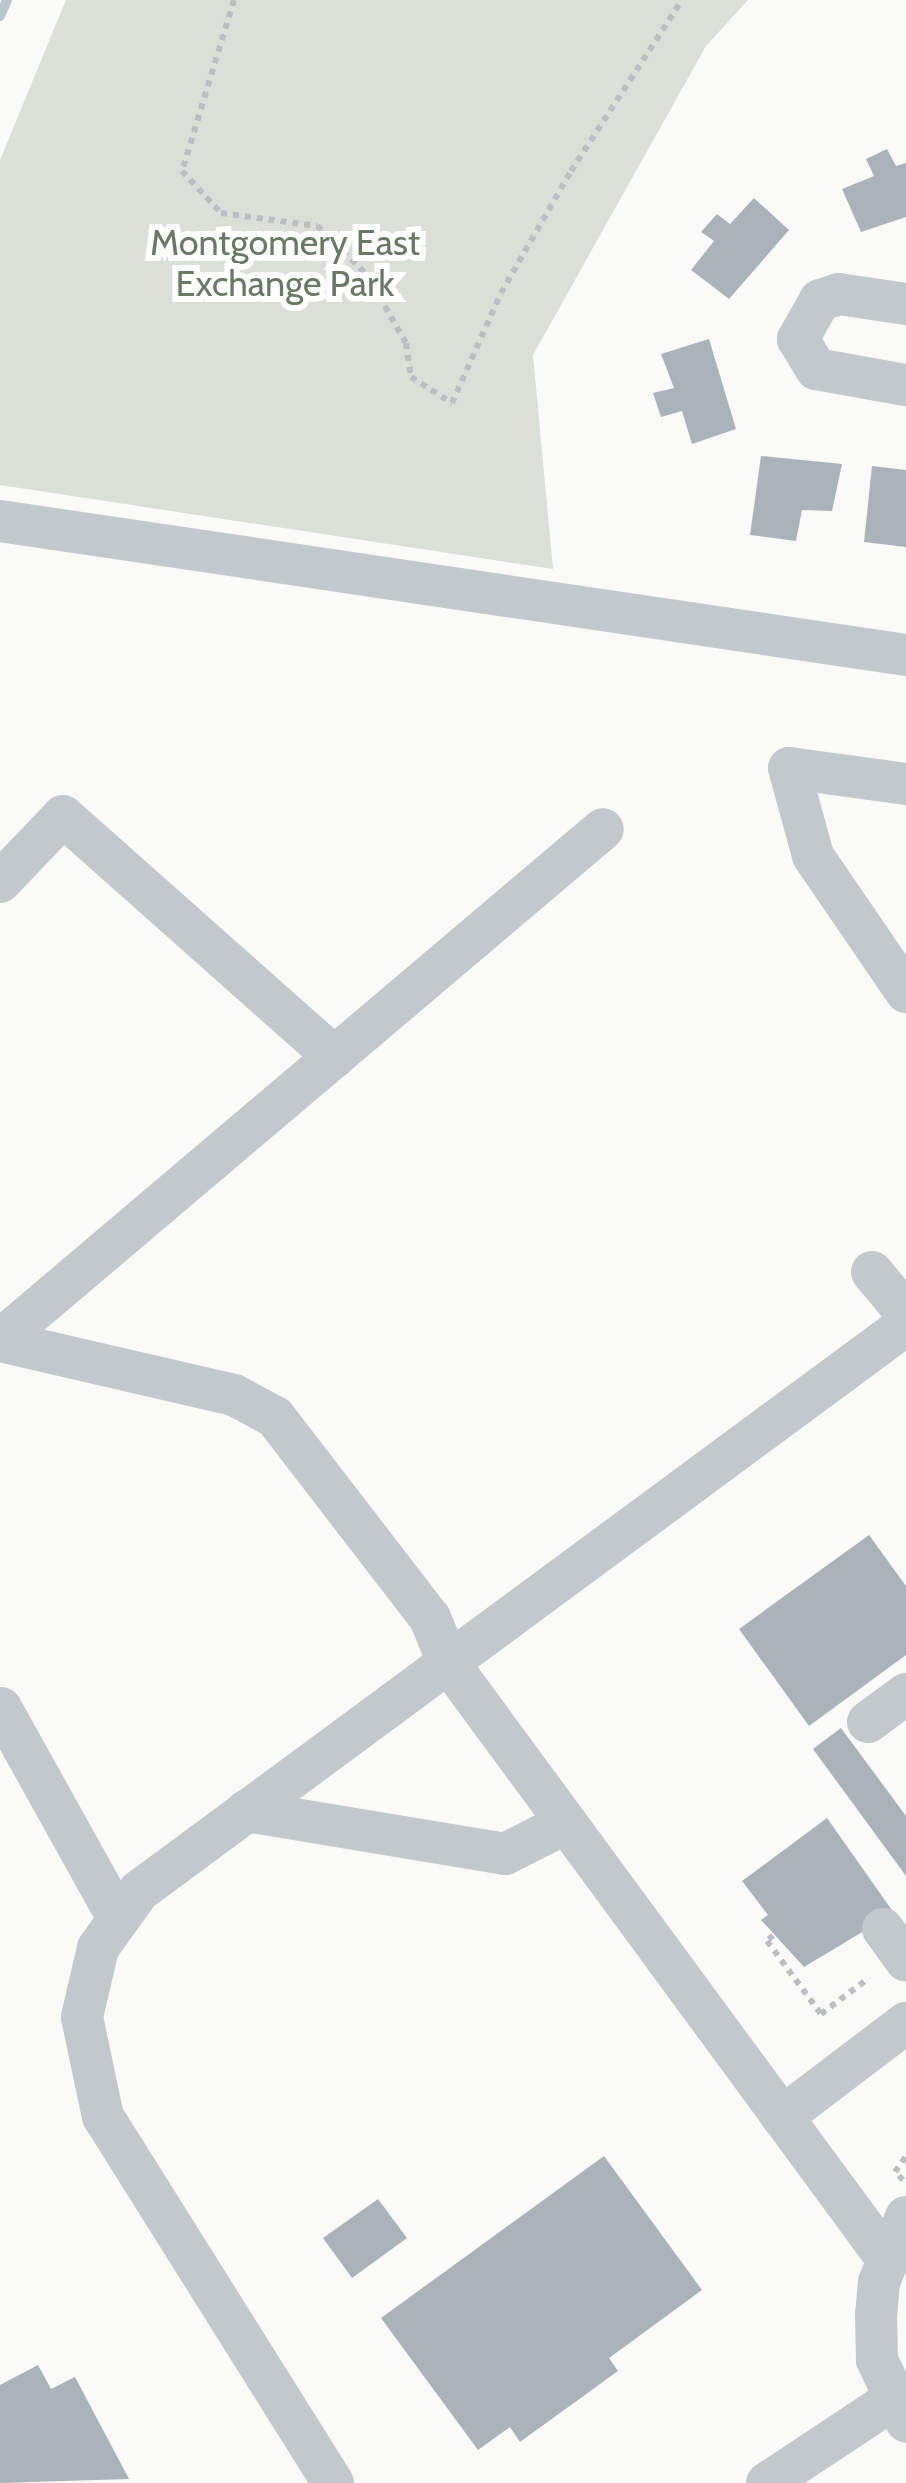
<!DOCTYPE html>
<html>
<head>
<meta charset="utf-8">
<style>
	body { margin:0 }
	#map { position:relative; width:906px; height:2483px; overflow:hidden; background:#fafaf8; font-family:Cabin,sans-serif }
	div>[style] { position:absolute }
	.green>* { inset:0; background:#dadfd7 }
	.stream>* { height:10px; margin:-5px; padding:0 5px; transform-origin:5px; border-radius:5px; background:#bbc7cb }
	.building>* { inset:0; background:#aab3b9 }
	.path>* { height:6px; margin-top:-3px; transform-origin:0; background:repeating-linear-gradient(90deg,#bbbfc2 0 6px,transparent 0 12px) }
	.minor>* { height:42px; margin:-21px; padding:0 21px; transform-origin:21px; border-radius:21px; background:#c3c8cc }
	span { translate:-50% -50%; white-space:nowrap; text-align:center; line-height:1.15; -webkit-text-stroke:12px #fff; paint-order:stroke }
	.park-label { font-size:36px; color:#687a64 }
</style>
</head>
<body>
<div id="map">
	<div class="green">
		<div style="clip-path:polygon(66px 0,748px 0,706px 46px,533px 355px,553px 569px,0 485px,0 160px)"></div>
	</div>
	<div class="stream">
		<div style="left:0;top:16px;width:17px;rotate:-66deg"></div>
	</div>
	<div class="building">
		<div style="clip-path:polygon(887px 149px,896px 166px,906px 163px,906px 217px,861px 232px,842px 189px,874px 176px,866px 159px)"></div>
		<div style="clip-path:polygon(754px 198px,789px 230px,729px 299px,691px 270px,714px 241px,701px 232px,717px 214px,730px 224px)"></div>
		<div style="clip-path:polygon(709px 339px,736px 429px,692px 444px,682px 411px,661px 417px,653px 393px,674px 388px,661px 354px)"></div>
		<div style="clip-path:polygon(761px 456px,842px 464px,832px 511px,802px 510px,796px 541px,750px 535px)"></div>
		<div style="clip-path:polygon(872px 466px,906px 470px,906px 547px,864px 542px)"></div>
		<div style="clip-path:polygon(869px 1535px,906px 1586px,906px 1655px,809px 1726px,739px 1629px)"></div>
		<div style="clip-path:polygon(841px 1728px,906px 1816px,906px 1876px,813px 1749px)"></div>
		<div style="clip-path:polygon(827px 1818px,894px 1913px,804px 1967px,761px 1920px,768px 1915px,742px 1881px)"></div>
		<div style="clip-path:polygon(604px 2156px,702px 2290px,609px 2358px,618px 2371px,520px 2442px,510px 2427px,478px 2450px,381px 2318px)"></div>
		<div style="clip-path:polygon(378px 2199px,407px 2238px,352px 2278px,323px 2238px)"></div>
		<div style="clip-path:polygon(38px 2365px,51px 2389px,75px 2377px,129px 2479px,0 2483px,0 2385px)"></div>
	</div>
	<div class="path">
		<div style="left:234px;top:0;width:179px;rotate:106.9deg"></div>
		<div style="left:182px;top:171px;width:57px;rotate:47.1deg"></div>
		<div style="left:221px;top:213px;width:97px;rotate:7.7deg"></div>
		<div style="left:317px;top:226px;width:70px;rotate:44.4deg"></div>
		<div style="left:367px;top:275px;width:78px;rotate:60.2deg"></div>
		<div style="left:406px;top:343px;width:34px;rotate:82deg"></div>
		<div style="left:411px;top:377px;width:49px;rotate:32.4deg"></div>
		<div style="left:452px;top:403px;width:120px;rotate:-66deg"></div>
		<div style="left:501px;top:293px;width:141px;rotate:-60.2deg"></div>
		<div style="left:571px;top:171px;width:204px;rotate:-57deg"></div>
		<div style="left:773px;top:1935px;width:8px;rotate:135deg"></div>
		<div style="left:767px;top:1941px;width:91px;rotate:53.5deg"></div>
		<div style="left:821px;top:2014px;width:60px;rotate:-36.9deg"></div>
		<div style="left:903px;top:2180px;width:11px;rotate:-135deg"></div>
		<div style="left:895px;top:2172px;width:19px;rotate:-55deg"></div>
	</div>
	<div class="minor">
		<div style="left:906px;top:304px;width:68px;rotate:-171.5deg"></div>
		<div style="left:839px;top:294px;width:20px;rotate:162deg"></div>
		<div style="left:820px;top:300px;width:45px;rotate:119.4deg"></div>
		<div style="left:798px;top:339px;width:35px;rotate:59deg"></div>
		<div style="left:816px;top:369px;width:91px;rotate:10.1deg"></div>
		<div style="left:0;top:521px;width:916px;rotate:8.41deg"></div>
		<div style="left:906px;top:784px;width:118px;rotate:-172.2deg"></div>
		<div style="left:789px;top:768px;width:91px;rotate:74.7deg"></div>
		<div style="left:813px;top:856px;width:165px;rotate:55.6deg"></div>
		<div style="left:0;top:882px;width:91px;rotate:-46.3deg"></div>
		<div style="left:63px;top:816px;width:363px;rotate:41.6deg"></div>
		<div style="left:872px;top:1272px;width:53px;rotate:50.3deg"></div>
		<div style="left:0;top:1340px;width:790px;rotate:-40.28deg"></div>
		<div style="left:0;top:1341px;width:240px;rotate:13deg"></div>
		<div style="left:234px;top:1395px;width:47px;rotate:28.2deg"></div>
		<div style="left:275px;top:1417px;width:254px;rotate:52.4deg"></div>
		<div style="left:430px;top:1618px;width:48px;rotate:67.8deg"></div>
		<div style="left:448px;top:1662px;width:741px;rotate:53.67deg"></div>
		<div style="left:1px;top:1708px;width:240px;rotate:60.9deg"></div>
		<div style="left:868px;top:1722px;width:47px;rotate:-36.4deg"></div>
		<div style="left:246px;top:1811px;width:263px;rotate:9.4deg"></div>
		<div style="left:505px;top:1854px;width:68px;rotate:-26.9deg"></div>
		<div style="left:883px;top:1929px;width:39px;rotate:54deg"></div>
		<div style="left:782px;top:2117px;width:156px;rotate:-37.2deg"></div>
		<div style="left:906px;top:2217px;width:70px;rotate:112.6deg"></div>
		<div style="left:879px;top:2282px;width:32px;rotate:95deg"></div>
		<div style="left:876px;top:2314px;width:46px;rotate:88.8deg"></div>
		<div style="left:877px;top:2360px;width:68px;rotate:64.6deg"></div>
		<div style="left:333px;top:2483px;width:432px;rotate:-122.1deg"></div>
		<div style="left:103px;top:2117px;width:102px;rotate:-101.9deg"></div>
		<div style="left:82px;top:2017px;width:71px;rotate:-76.9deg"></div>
		<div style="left:98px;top:1948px;width:70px;rotate:-54.3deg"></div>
		<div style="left:139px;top:1891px;width:953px;rotate:-36.43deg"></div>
		<div style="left:767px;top:2483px;width:149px;rotate:-33.5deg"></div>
	</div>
	<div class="park-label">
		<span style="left:285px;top:263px">Montgomery East<br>Exchange Park</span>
	</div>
</div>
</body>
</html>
